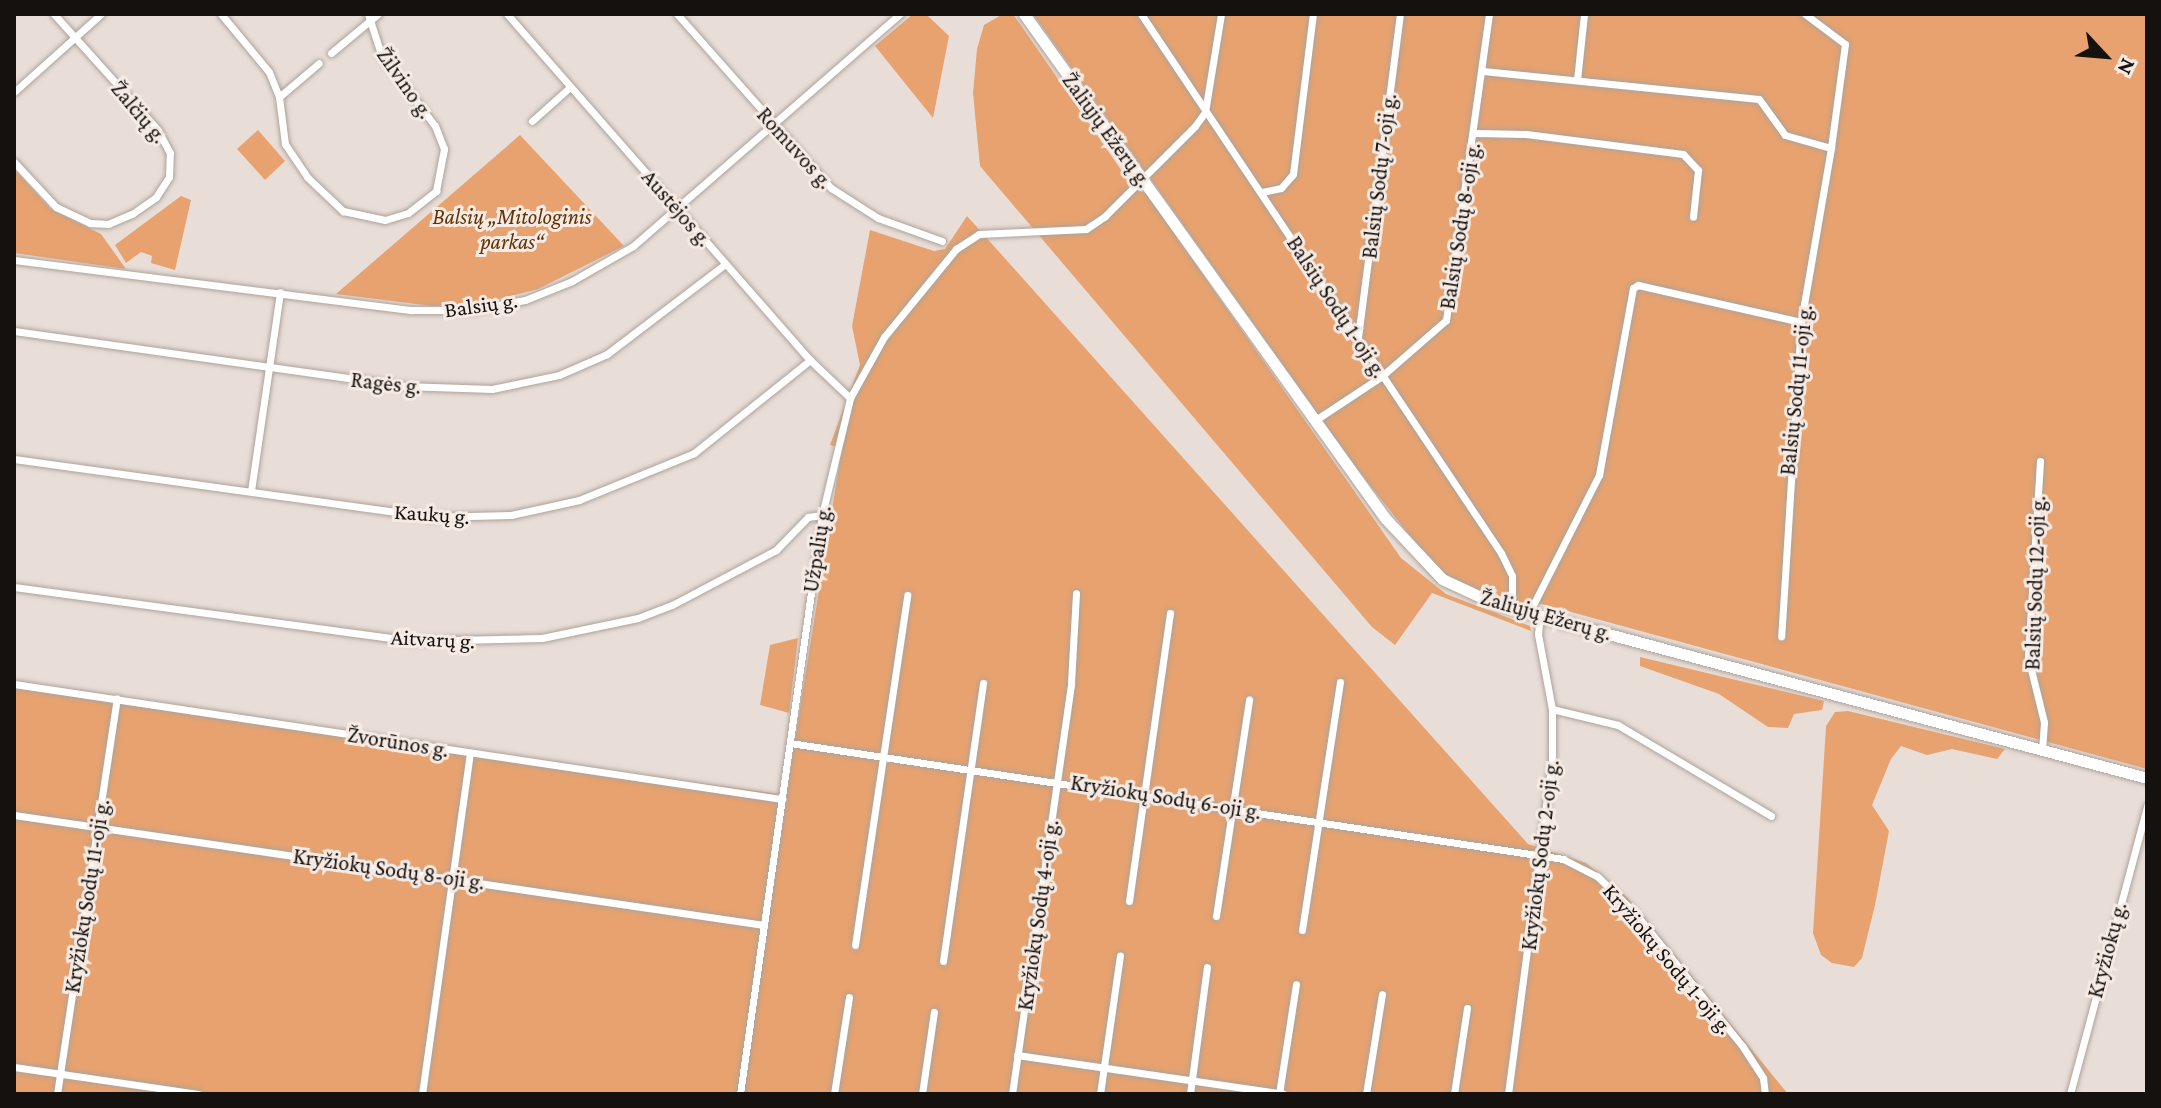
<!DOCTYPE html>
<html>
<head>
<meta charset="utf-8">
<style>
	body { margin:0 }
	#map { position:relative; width:2161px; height:1108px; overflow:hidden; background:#e9ded7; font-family:"Crimson Pro",serif }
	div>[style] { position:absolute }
	.green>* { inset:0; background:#e7a26f }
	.roads { filter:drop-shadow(0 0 2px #aca39c) drop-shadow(0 0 2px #aca39c) }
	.street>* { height:7px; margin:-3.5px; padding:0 3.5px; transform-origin:3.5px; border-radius:3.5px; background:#fff }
	.secondary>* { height:11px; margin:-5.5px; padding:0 5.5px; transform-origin:5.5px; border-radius:5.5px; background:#fff }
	span { translate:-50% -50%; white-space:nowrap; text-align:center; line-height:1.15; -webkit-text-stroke:6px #f6ebe4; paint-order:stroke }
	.street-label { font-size:22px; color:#15110f }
	.park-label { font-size:22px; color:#603103; font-style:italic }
	.frame { position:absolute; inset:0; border:16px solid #15110f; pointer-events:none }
	.north { position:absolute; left:2065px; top:16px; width:80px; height:80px; -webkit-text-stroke:6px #f6ebe4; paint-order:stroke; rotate:116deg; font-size:22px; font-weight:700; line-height:32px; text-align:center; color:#15110f }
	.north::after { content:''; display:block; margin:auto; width:28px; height:36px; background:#15110f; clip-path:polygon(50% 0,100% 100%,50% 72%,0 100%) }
</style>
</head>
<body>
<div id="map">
	<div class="green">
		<div style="clip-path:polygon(913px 14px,926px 14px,949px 36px,933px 118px,875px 46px)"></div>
		<div style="clip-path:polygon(1003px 14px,1013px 14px,1135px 190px,1146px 193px,1401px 558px,1446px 594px,1530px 626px,1531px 631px,1432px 593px,1395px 645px,1372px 627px,980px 166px,973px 93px,977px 49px,984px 25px)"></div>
		<div style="clip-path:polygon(1033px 14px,2147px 14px,2147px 769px,1538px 603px,1516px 605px,1483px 595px,1437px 570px,1354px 465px)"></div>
		<div style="clip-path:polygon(258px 130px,285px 161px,265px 180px,237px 149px)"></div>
		<div style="clip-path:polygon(520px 135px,624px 246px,538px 289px,479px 304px,432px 306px,336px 294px)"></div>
		<div style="clip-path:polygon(14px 169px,51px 209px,101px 234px,126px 269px,14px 253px)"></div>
		<div style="clip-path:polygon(181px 196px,191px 200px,175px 270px,151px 263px,152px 256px,141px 252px,126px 263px,115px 245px)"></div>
		<div style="clip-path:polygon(967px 216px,1528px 844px,1586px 863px,1626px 896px,1788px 1094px,14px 1094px,14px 688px,786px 795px,842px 448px,830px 445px,860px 365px,852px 326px,870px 230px,934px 251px,945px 249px)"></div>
		<div style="clip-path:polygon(798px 638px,789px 713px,760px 705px,770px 645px)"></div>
		<div style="clip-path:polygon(1640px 657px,1824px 701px,1822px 710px,1794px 714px,1788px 728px,1768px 727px,1719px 694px,1640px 666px)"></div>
		<div style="clip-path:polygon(1848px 711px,2005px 749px,1997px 759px,1952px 749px,1927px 755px,1901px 746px,1891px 759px,1872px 805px,1889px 831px,1875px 905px,1862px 958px,1854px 967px,1832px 963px,1821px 955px,1813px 933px,1826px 726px,1835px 712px)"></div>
	</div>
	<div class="roads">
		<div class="street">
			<div style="left:221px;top:14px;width:75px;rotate:50.4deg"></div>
			<div style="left:269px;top:72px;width:27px;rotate:68deg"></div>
			<div style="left:279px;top:97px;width:47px;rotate:82.7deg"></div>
			<div style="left:285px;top:144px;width:40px;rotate:56deg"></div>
			<div style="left:307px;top:177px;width:50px;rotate:43.4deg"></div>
			<div style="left:343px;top:211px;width:43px;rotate:12.1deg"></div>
			<div style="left:385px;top:220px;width:24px;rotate:-17deg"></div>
			<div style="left:408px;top:213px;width:36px;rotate:-38deg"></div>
			<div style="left:436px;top:191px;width:43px;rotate:-79.2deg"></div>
			<div style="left:444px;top:149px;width:25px;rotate:-111deg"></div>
			<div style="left:435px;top:126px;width:90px;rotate:-126.9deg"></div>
			<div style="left:381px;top:54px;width:42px;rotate:-108deg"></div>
			<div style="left:507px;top:14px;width:460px;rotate:48.8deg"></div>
			<div style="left:810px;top:360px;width:55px;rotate:43.5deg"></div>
			<div style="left:677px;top:14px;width:232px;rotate:48.5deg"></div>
			<div style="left:831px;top:188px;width:56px;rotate:32.6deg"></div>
			<div style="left:878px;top:218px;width:68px;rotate:19.8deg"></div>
			<div style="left:1141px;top:14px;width:648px;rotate:56.26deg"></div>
			<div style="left:1501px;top:553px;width:25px;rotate:64deg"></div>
			<div style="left:1512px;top:576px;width:32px;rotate:90deg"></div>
			<div style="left:1805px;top:14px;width:50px;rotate:36.9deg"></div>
			<div style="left:1845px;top:44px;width:105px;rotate:97.7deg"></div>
			<div style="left:331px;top:53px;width:61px;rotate:-39.7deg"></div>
			<div style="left:1483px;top:71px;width:277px;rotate:5.8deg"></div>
			<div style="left:1759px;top:99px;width:44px;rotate:54.2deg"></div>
			<div style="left:1785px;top:135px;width:48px;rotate:15.8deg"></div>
			<div style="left:1831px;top:148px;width:177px;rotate:99.8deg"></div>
			<div style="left:1801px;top:322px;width:315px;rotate:93.6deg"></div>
			<div style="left:1577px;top:80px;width:66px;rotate:-83.9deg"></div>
			<div style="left:14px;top:92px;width:117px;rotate:-41.9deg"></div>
			<div style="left:279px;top:97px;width:52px;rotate:-40.4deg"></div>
			<div style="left:532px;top:121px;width:51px;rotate:-41.8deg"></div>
			<div style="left:1475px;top:133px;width:51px;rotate:1.1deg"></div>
			<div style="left:1526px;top:134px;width:158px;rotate:7.3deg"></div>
			<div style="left:1683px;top:154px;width:22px;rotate:47deg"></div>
			<div style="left:1698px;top:170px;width:47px;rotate:96.1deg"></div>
			<div style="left:14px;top:162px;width:62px;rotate:47deg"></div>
			<div style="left:56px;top:207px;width:38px;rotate:25deg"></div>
			<div style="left:90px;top:223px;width:18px;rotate:3deg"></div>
			<div style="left:108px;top:224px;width:26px;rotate:-23deg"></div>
			<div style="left:132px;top:214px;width:29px;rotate:-35deg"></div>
			<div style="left:156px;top:197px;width:24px;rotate:-57deg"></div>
			<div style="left:169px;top:177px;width:24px;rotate:-88deg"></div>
			<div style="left:170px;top:153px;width:26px;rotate:-118deg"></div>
			<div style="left:158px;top:130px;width:156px;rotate:-131.9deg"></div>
			<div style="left:1262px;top:192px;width:19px;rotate:-12deg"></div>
			<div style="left:1281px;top:188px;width:18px;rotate:-49deg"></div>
			<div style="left:1293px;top:174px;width:161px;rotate:-82.9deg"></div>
			<div style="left:14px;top:260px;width:401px;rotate:7.2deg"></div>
			<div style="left:412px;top:310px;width:60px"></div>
			<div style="left:472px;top:310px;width:54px;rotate:-10.7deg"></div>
			<div style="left:525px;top:300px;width:51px;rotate:-22deg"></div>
			<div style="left:572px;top:281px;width:70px;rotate:-29.8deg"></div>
			<div style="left:633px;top:246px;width:354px;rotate:-41deg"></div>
			<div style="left:14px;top:331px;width:393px;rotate:8deg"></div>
			<div style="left:403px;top:386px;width:89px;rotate:1.9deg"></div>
			<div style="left:492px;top:389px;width:68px;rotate:-11.8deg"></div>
			<div style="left:559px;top:375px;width:52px;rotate:-23.6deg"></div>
			<div style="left:607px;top:354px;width:148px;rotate:-37.3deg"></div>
			<div style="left:1358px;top:337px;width:326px;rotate:-82.6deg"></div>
			<div style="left:1314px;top:421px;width:82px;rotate:-33.5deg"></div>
			<div style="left:1382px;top:376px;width:85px;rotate:-41.2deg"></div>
			<div style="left:1446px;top:320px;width:309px;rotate:-82deg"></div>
			<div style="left:14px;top:459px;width:420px;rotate:7.9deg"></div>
			<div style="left:430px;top:517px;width:81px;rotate:-1.4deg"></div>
			<div style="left:511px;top:515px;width:70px;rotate:-12.4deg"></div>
			<div style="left:579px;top:500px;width:124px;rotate:-22.2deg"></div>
			<div style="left:694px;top:453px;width:149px;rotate:-38.7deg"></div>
			<div style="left:2040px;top:461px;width:196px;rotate:93.5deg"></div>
			<div style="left:2028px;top:657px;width:67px;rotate:76.2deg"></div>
			<div style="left:2044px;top:722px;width:27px;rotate:94deg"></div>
			<div style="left:251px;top:491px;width:201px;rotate:-81.7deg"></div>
			<div style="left:14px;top:587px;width:401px;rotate:7.7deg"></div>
			<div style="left:411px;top:641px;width:131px;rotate:-1.3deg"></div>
			<div style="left:542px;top:638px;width:98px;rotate:-11.8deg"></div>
			<div style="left:638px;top:618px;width:36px;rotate:-21deg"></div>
			<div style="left:672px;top:605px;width:118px;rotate:-27.9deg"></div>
			<div style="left:776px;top:550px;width:46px;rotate:-45.9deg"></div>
			<div style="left:808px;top:517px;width:14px;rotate:-8deg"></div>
			<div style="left:1529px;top:613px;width:155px;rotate:-63.1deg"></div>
			<div style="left:1599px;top:475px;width:190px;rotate:-79.7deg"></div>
			<div style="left:1633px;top:288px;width:6px;rotate:-31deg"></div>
			<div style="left:1638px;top:285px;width:167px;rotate:12.8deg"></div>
			<div style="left:14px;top:684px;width:777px;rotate:8.52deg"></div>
			<div style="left:1552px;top:709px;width:68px;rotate:13.6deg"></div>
			<div style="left:1618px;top:725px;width:178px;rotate:30.7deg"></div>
			<div style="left:790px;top:743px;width:782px;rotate:8.53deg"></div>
			<div style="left:1563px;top:859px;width:38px;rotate:27deg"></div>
			<div style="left:1597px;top:876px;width:53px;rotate:44.2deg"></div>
			<div style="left:1635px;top:913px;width:172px;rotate:51.1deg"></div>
			<div style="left:1743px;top:1047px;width:37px;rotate:57deg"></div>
			<div style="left:1763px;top:1078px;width:16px;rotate:83deg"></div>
			<div style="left:14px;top:815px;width:758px;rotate:8.34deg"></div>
			<div style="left:1129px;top:901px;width:291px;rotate:-81.9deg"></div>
			<div style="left:1216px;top:916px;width:219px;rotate:-81.3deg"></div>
			<div style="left:1302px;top:930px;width:251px;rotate:-81.3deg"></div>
			<div style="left:855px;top:945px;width:354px;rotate:-81.5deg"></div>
			<div style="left:943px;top:961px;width:281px;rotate:-81.8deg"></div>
			<div style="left:1017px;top:1055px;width:269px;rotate:8.3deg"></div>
			<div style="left:14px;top:1067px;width:186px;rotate:8.3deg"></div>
			<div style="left:57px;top:1094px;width:400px;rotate:-81.4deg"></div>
			<div style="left:422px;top:1094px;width:344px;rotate:-82deg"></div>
			<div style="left:740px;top:1094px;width:585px;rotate:-81.94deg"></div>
			<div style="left:822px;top:515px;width:120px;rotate:-76.5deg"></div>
			<div style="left:850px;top:398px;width:70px;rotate:-60.9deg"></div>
			<div style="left:884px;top:337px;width:114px;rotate:-50.7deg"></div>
			<div style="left:956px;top:249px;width:27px;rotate:-33deg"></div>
			<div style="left:979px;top:234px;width:107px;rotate:-2.7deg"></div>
			<div style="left:1086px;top:229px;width:23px;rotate:-34deg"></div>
			<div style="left:1105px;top:216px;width:127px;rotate:-45deg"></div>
			<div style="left:1195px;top:126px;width:17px;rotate:-54deg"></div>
			<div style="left:1205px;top:112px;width:99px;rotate:-80.7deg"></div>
			<div style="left:834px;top:1094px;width:98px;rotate:-81.2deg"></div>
			<div style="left:922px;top:1094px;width:83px;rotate:-81.7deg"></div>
			<div style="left:1012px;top:1094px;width:415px;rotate:-81.8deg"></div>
			<div style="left:1071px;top:683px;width:90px;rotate:-86.8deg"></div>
			<div style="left:1100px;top:1094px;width:140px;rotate:-81.8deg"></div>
			<div style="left:1190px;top:1094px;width:128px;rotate:-82.4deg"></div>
			<div style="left:1279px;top:1094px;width:111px;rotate:-81.2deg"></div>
			<div style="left:1366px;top:1094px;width:101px;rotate:-80.9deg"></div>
			<div style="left:1454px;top:1094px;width:87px;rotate:-81.4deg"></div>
			<div style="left:1508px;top:1094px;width:335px;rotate:-82.5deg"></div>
			<div style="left:1552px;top:762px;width:53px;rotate:-90deg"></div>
			<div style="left:1552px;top:709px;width:76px;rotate:-100.6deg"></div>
			<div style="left:1538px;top:634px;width:18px;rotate:-84deg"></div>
			<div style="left:2070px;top:1094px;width:298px;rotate:-75deg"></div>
		</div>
		<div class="secondary">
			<div style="left:1024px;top:14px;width:620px;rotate:54.39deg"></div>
			<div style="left:1385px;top:518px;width:83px;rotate:46.9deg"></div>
			<div style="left:1442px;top:579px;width:60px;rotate:24.8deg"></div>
			<div style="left:1496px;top:604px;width:674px;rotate:14.96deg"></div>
		</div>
	</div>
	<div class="street-label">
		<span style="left:405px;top:83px;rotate:55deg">Žilvino g.</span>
		<span style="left:139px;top:112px;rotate:50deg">Žalčių g.</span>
		<span style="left:1107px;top:130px;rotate:54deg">Žaliųjų Ežerų g.</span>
		<span style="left:795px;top:148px;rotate:48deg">Romuvos g.</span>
		<span style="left:1379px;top:176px;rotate:-83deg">Balsių Sodų 7-oji g.</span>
		<span style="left:677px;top:208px;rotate:49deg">Austėjos g.</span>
		<span style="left:1460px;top:226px;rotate:-81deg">Balsių Sodų 8-oji g.</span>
		<span style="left:481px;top:305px;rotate:-8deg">Balsių g.</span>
		<span style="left:1337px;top:307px;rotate:57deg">Balsių Sodų 1-oji g.</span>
		<span style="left:386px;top:383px;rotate:6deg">Ragės g.</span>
		<span style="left:1796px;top:390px;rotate:-84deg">Balsių Sodų 11-oji g.</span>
		<span style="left:432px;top:514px;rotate:4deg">Kaukų g.</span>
		<span style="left:817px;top:549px;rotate:-81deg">Užpalių g.</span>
		<span style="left:2035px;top:583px;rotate:-88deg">Balsių Sodų 12-oji g.</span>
		<span style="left:1546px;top:615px;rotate:16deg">Žaliųjų Ežerų g.</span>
		<span style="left:433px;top:639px;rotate:3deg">Aitvarų g.</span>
		<span style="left:398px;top:742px;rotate:9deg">Žvorūnos g.</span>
		<span style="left:1166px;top:797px;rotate:9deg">Kryžiokų Sodų 6-oji g.</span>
		<span style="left:1540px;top:855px;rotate:-83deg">Kryžiokų Sodų 2-oji g.</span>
		<span style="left:389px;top:869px;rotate:8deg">Kryžiokų Sodų 8-oji g.</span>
		<span style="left:87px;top:896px;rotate:-81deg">Kryžiokų Sodų 11-oji g.</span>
		<span style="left:1038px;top:915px;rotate:-82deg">Kryžiokų Sodų 4-oji g.</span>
		<span style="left:2107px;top:950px;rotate:-75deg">Kryžiokų g.</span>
		<span style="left:1668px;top:959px;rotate:50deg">Kryžiokų Sodų 1-oji g.</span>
	</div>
	<div class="park-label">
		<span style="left:512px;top:229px">Balsių „Mitologinis<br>parkas“</span>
	</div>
	<div class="frame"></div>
	<div class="north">N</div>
</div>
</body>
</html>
